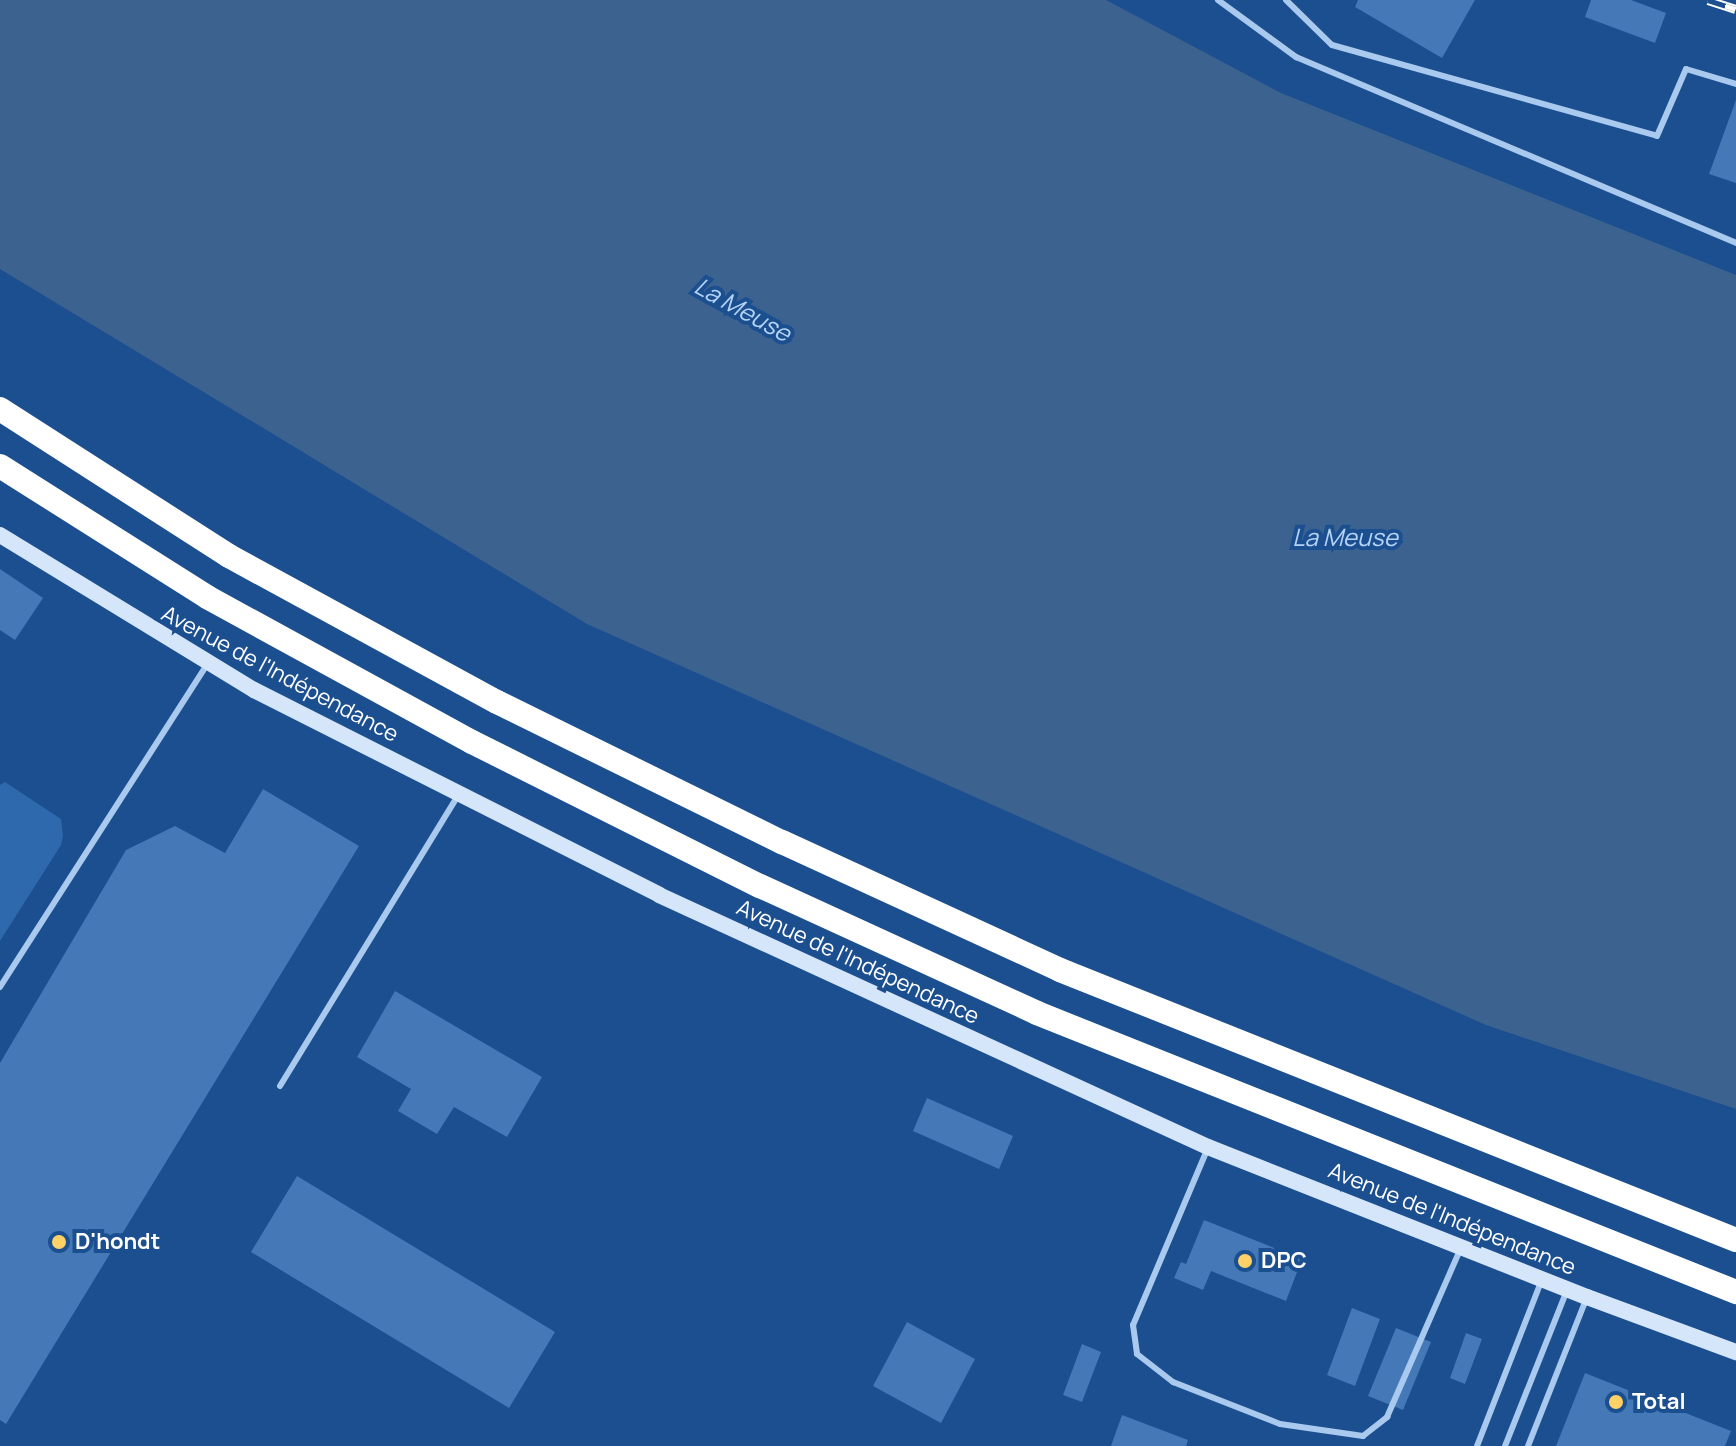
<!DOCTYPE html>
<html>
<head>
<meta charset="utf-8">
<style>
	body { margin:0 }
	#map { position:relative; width:1736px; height:1446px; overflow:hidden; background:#1b4f8f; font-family:Manrope,sans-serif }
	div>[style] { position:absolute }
	.green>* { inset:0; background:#2e69ad }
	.water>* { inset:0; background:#3c6290 }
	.building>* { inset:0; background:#4478b7 }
	.lane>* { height:6px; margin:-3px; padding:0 3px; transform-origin:3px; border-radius:3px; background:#a9c9ee }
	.secondary>* { height:16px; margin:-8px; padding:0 8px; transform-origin:8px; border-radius:8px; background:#d6e6fa }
	.highway>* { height:24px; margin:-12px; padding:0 12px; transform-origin:12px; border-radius:12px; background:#fff }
	.rail>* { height:9px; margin-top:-4.5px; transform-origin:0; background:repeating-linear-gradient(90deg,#1b4f8f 0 18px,#fff 0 36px); box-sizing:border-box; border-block:2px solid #fff }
	.dots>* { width:22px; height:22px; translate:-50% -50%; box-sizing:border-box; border:4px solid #1b4f8f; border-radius:50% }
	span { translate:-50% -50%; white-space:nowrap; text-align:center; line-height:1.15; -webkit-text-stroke:8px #1b4f8f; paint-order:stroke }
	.street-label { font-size:22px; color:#fff }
	.poi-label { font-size:22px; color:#fff; font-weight:700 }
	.left { translate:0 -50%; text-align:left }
	.water-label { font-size:24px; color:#b5d3f5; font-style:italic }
</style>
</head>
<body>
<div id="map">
	<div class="green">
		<div style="clip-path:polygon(5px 782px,61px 819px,63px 836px,61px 845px,0 941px,0 785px)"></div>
	</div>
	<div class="water">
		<div style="clip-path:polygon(0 0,1106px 0,1281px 93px,1736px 275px,1736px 1109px,1486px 1025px,587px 624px,0 269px)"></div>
	</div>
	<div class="building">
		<div style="clip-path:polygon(1358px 0,1475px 0,1442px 58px,1355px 7px)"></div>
		<div style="clip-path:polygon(1591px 0,1631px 0,1666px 13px,1655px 43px,1585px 17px)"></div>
		<div style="clip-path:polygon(1736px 100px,1736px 183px,1709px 174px)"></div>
		<div style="clip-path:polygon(0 569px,43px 598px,15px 640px,0 630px)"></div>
		<div style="clip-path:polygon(263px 789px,359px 846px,6px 1424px,0 1420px,0 1063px,126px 850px,175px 826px,225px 853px)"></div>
		<div style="clip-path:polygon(395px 991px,542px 1077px,507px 1137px,454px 1107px,437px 1134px,398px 1111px,411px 1089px,357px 1057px)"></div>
		<div style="clip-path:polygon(927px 1098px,1013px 1136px,999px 1169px,913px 1131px)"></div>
		<div style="clip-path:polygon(297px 1176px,555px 1332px,509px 1408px,251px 1252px)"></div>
		<div style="clip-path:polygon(1204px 1220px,1302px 1259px,1286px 1301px,1211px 1271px,1203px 1290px,1174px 1278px,1181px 1262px,1186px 1264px)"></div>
		<div style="clip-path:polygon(1352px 1308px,1380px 1319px,1355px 1386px,1327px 1375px)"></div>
		<div style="clip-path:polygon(907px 1322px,975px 1359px,941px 1423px,873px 1386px)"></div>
		<div style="clip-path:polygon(1396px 1328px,1431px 1342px,1403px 1410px,1368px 1396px)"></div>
		<div style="clip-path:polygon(1466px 1333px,1482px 1339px,1465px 1384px,1450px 1378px)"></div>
		<div style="clip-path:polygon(1082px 1344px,1101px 1352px,1082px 1402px,1063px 1395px)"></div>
		<div style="clip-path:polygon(1585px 1373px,1731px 1431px,1725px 1446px,1556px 1446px)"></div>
		<div style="clip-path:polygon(1122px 1415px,1188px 1440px,1186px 1446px,1111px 1446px)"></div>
	</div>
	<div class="lane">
		<div style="left:1218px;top:0;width:97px;rotate:36.2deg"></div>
		<div style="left:1296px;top:57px;width:478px;rotate:22.9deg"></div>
		<div style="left:1286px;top:0;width:64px;rotate:44.4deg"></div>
		<div style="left:1332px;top:45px;width:337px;rotate:15.6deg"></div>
		<div style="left:1657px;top:136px;width:73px;rotate:-66.6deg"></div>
		<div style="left:1686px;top:69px;width:52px;rotate:16.7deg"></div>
		<div style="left:0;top:987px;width:384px;rotate:-57.3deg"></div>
		<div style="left:280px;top:1086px;width:342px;rotate:-58.5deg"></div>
		<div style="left:1207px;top:1150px;width:190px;rotate:112.9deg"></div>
		<div style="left:1133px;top:1325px;width:29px;rotate:82deg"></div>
		<div style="left:1137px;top:1354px;width:46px;rotate:37.9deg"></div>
		<div style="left:1173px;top:1382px;width:115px;rotate:21.4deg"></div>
		<div style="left:1280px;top:1424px;width:84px;rotate:8.2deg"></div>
		<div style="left:1363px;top:1436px;width:31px;rotate:-38deg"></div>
		<div style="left:1387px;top:1417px;width:182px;rotate:-66.4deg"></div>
		<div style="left:1477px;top:1446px;width:176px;rotate:-68.7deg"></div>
		<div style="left:1505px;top:1446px;width:168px;rotate:-68.3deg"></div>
		<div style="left:1528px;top:1446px;width:160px;rotate:-68.4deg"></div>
	</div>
	<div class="secondary">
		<div style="left:0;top:535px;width:298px;rotate:31.4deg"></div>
		<div style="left:254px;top:690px;width:454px;rotate:26.8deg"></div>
		<div style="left:659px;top:895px;width:604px;rotate:24.66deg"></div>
		<div style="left:1208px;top:1147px;width:408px;rotate:21.6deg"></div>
		<div style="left:1587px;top:1297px;width:159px;rotate:20.3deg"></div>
	</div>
	<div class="highway">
		<div style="left:0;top:409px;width:272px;rotate:32.7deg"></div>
		<div style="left:229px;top:556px;width:305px;rotate:28.6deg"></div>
		<div style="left:497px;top:702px;width:318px;rotate:26.2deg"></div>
		<div style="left:782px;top:842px;width:306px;rotate:24.7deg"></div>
		<div style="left:1060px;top:970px;width:728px;rotate:21.77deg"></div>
		<div style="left:0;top:466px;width:245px;rotate:32.3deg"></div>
		<div style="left:207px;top:597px;width:302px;rotate:28.7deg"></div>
		<div style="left:472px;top:742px;width:322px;rotate:26.6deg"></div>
		<div style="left:760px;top:886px;width:305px;rotate:24.6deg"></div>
		<div style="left:1037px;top:1013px;width:753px;rotate:21.76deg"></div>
	</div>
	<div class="rail">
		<div style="left:1708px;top:0;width:29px;rotate:18deg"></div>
	</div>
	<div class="dots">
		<div style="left:59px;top:1242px;background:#ffd166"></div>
		<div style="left:1245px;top:1261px;background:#ffd166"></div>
		<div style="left:1616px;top:1402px;background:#ffd166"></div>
	</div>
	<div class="street-label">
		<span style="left:280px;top:674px;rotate:28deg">Avenue de l'Indépendance</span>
		<span style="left:858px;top:962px;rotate:25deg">Avenue de l'Indépendance</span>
		<span style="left:1452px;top:1219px;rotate:22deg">Avenue de l'Indépendance</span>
	</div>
	<div class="poi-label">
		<span class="left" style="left:75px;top:1242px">D'hondt</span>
		<span class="left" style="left:1261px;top:1261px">DPC</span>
		<span class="left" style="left:1632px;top:1402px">Total</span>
	</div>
	<div class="water-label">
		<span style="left:743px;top:309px;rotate:29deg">La Meuse</span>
		<span style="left:1345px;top:537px">La Meuse</span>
	</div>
</div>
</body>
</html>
